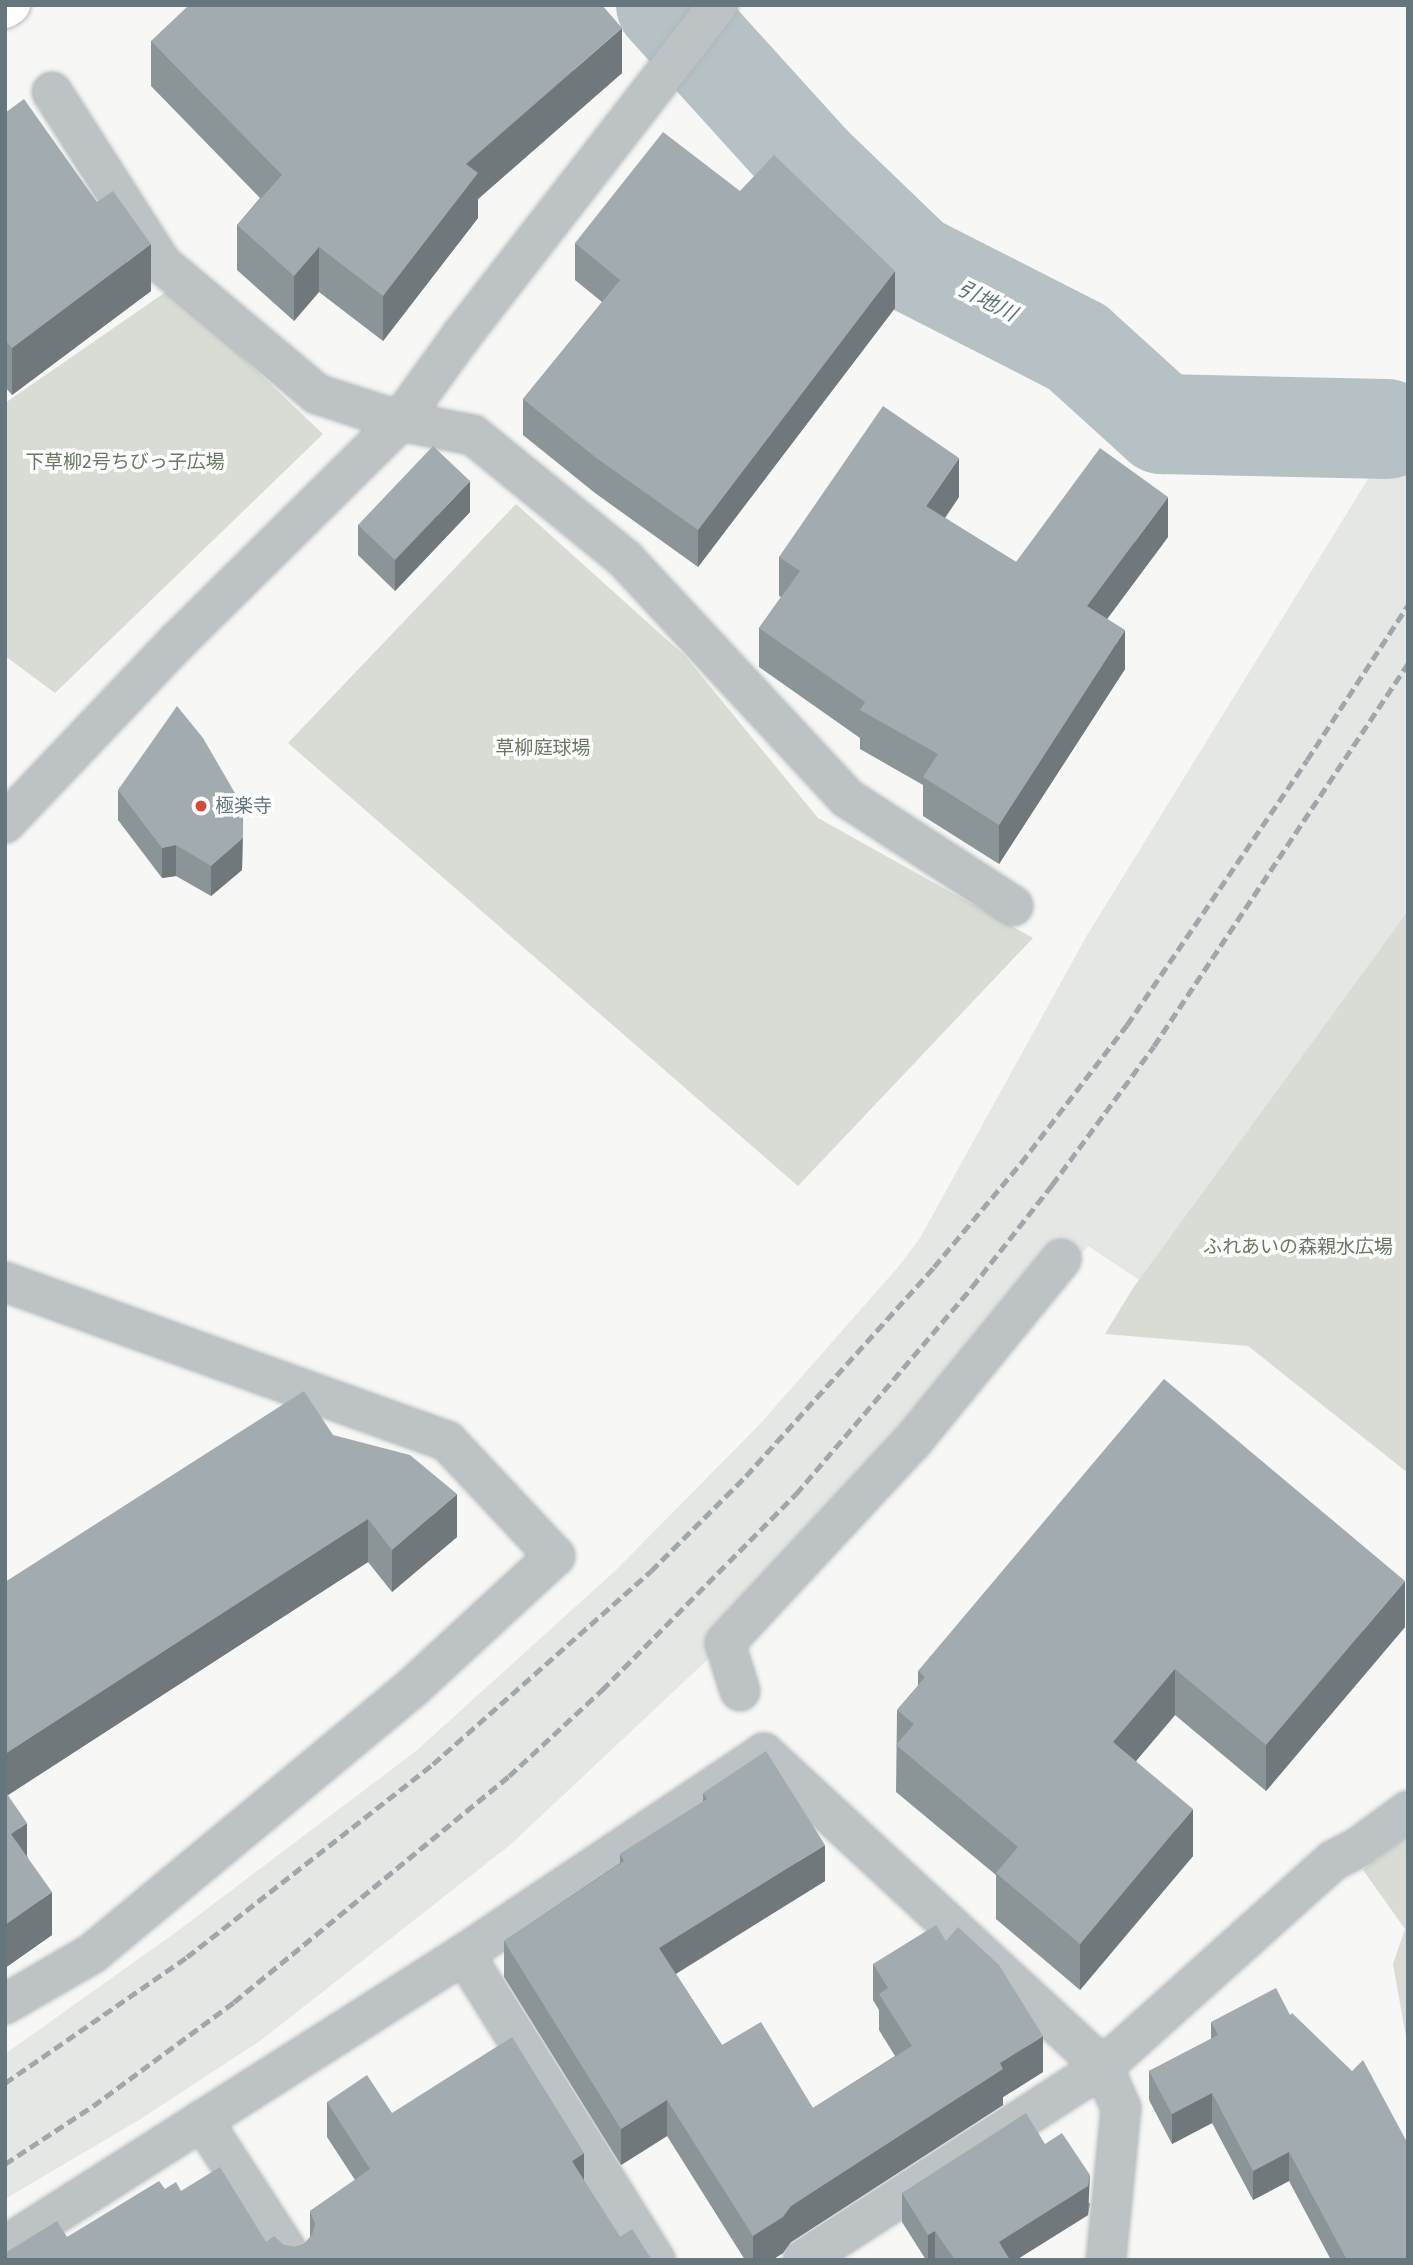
<!DOCTYPE html>
<html>
<head>
<meta charset="utf-8">
<style>
	body { margin:0 }
	#map { position:relative; width:1413px; height:2265px; overflow:hidden; background:#f7f7f5; font-family:"Fira Sans","Noto Sans JP",sans-serif }
	div>[style] { position:absolute }
	.built>* { inset:0; background:#e5e7e5 }
	.green>* { inset:0; background:#d8dcd5 }
	.river>* { height:100px; margin:-50px; padding:0 50px; transform-origin:50px; border-radius:50px; background:#b5c1c4 }
	.roads { filter:drop-shadow(0 0 2px #b1b6b9) drop-shadow(0 0 2px #b1b6b9) }
	.minor>* { height:38px; margin:-19px; padding:0 19px; transform-origin:19px; border-radius:19px; background:#bdc2c4 }
	.major>* { height:38px; margin:-19px; padding:0 19px; transform-origin:19px; border-radius:19px; background:#fff }
	.rail>* { height:5px; margin-top:-2.5px; transform-origin:0; background:repeating-linear-gradient(90deg,#9fa7aa 0 10px,transparent 0 15px) }
	.wall>* { inset:0; background:#8b9497 }
	.shaded-wall>* { inset:0; background:#71787b }
	.building>* { inset:0; background:#a2acb0 }
	.dots>* { width:19px; height:19px; translate:-50% -50%; box-sizing:border-box; border:4px solid #fff; border-radius:50% }
	span { translate:-50% -50%; white-space:nowrap; text-align:center; line-height:1.15; -webkit-text-stroke:7px #fff; paint-order:stroke }
	.park-label { font-size:19px; color:#697664 }
	.poi-label { font-size:19px; color:#66767d }
	.left { translate:0 -50%; text-align:left }
	.water-label { font-size:21px; color:#607478; font-style:italic }
	.frame { position:absolute; inset:0; border:7px solid #66767d; pointer-events:none }
</style>
</head>
<body>
<div id="map">
	<div class="built">
		<div style="clip-path:polygon(1408px 414px,1408px 973px,1156px 1291px,1088px 1246px,942px 1420px,737px 1632px,510px 1845px,260px 2041px,139px 2120px,5px 2199px,5px 2054px,179px 1930px,416px 1751px,616px 1570px,761px 1423px,899px 1266px,920px 1238px,1086px 937px)"></div>
	</div>
	<div class="green">
		<div style="clip-path:polygon(170px 289px,323px 434px,55px 693px,5px 656px,5px 403px)"></div>
		<div style="clip-path:polygon(516px 504px,685px 656px,818px 818px,1033px 938px,798px 1186px,288px 743px)"></div>
		<div style="clip-path:polygon(1408px 911px,1408px 1473px,1248px 1346px,1105px 1334px,1133px 1288px)"></div>
		<div style="clip-path:polygon(1408px 1835px,1408px 2048px,1393px 1964px,1405px 1929px,1363px 1870px)"></div>
	</div>
	<div class="river">
		<div style="left:666px;top:5px;width:217px;rotate:47.8deg"></div>
		<div style="left:812px;top:166px;width:141px;rotate:43.9deg"></div>
		<div style="left:914px;top:264px;width:183px;rotate:27deg"></div>
		<div style="left:1077px;top:347px;width:115px;rotate:42.2deg"></div>
		<div style="left:1162px;top:424px;width:225px;rotate:1.3deg"></div>
	</div>
	<div class="roads">
		<div class="minor">
			<div style="left:52px;top:92px;width:204px;rotate:57.4deg"></div>
			<div style="left:162px;top:264px;width:202px;rotate:40deg"></div>
			<div style="left:317px;top:394px;width:87px;rotate:18deg"></div>
			<div style="left:400px;top:421px;width:74px;rotate:10.9deg"></div>
			<div style="left:473px;top:435px;width:196px;rotate:39.2deg"></div>
			<div style="left:625px;top:559px;width:326px;rotate:47.1deg"></div>
			<div style="left:847px;top:798px;width:198px;rotate:33deg"></div>
			<div style="left:5px;top:823px;width:251px;rotate:-46.5deg"></div>
			<div style="left:178px;top:641px;width:313px;rotate:-44.7deg"></div>
			<div style="left:400px;top:421px;width:106px;rotate:-54.2deg"></div>
			<div style="left:462px;top:335px;width:418px;rotate:-52.2deg"></div>
			<div style="left:5px;top:1282px;width:470px;rotate:19.8deg"></div>
			<div style="left:447px;top:1441px;width:158px;rotate:46.8deg"></div>
			<div style="left:555px;top:1556px;width:195px;rotate:137.3deg"></div>
			<div style="left:412px;top:1688px;width:415px;rotate:140.3deg"></div>
			<div style="left:93px;top:1953px;width:102px;rotate:149.9deg"></div>
			<div style="left:740px;top:1691px;width:50px;rotate:-107.4deg"></div>
			<div style="left:725px;top:1643px;width:275px;rotate:-47.1deg"></div>
			<div style="left:912px;top:1442px;width:236px;rotate:-50.8deg"></div>
			<div style="left:464px;top:1954px;width:361px;rotate:58deg"></div>
			<div style="left:202px;top:2120px;width:167px;rotate:57deg"></div>
			<div style="left:5px;top:2246px;width:544px;rotate:-32.46deg"></div>
			<div style="left:464px;top:1954px;width:361px;rotate:-33.8deg"></div>
			<div style="left:764px;top:1753px;width:462px;rotate:42.8deg"></div>
			<div style="left:1103px;top:2067px;width:45px;rotate:66.3deg"></div>
			<div style="left:1121px;top:2108px;width:153px;rotate:95.6deg"></div>
			<div style="left:803px;top:2260px;width:357px;rotate:-32.8deg"></div>
			<div style="left:1103px;top:2067px;width:310px;rotate:-41.9deg"></div>
			<div style="left:1334px;top:1860px;width:28px;rotate:-27deg"></div>
			<div style="left:1359px;top:1847px;width:61px;rotate:-36.3deg"></div>
		</div>
		<div class="major">
			<div style="left:5px;top:9px;width:7px;rotate:-34deg"></div>
		</div>
	</div>
	<div class="rail">
		<div style="left:5px;top:2083px;width:221px;rotate:-34.7deg"></div>
		<div style="left:187px;top:1957px;width:313px;rotate:-38.1deg"></div>
		<div style="left:433px;top:1764px;width:291px;rotate:-41.5deg"></div>
		<div style="left:651px;top:1571px;width:134px;rotate:-45deg"></div>
		<div style="left:746px;top:1476px;width:281px;rotate:-48deg"></div>
		<div style="left:934px;top:1267px;width:136px;rotate:-50.1deg"></div>
		<div style="left:1021px;top:1163px;width:174px;rotate:-52.5deg"></div>
		<div style="left:1127px;top:1025px;width:320px;rotate:-55.8deg"></div>
		<div style="left:1307px;top:760px;width:185px;rotate:-56.9deg"></div>
		<div style="left:5px;top:2164px;width:105px;rotate:-33.4deg"></div>
		<div style="left:93px;top:2106px;width:175px;rotate:-36.4deg"></div>
		<div style="left:234px;top:2002px;width:356px;rotate:-39.4deg"></div>
		<div style="left:509px;top:1776px;width:127px;rotate:-42.8deg"></div>
		<div style="left:602px;top:1690px;width:276px;rotate:-45.3deg"></div>
		<div style="left:796px;top:1494px;width:272px;rotate:-49.6deg"></div>
		<div style="left:972px;top:1287px;width:130px;rotate:-51.9deg"></div>
		<div style="left:1052px;top:1185px;width:172px;rotate:-53.7deg"></div>
		<div style="left:1154px;top:1046px;width:459px;rotate:-56.4deg"></div>
	</div>
	<div class="wall">
		<div style="clip-path:polygon(151px 41px,622px 73px,478px 199px,478px 218px,383px 341px,319px 292px,294px 321px,237px 270px,237px 225px,260px 198px,151px 86px)"></div>
		<div style="clip-path:polygon(5px 113px,151px 291px,12px 395px,5px 387px)"></div>
		<div style="clip-path:polygon(740px 191px,895px 308px,698px 567px,595px 493px,523px 435px,523px 399px,602px 302px,575px 280px,575px 243px)"></div>
		<div style="clip-path:polygon(959px 497px,945px 518px,1016px 562px,1168px 537px,1107px 619px,1125px 669px,999px 864px,923px 816px,923px 785px,860px 749px,860px 738px,759px 667px,759px 628px,781px 597px,779px 596px,779px 557px)"></div>
		<div style="clip-path:polygon(470px 512px,395px 591px,358px 555px,358px 525px)"></div>
		<div style="clip-path:polygon(118px 790px,243px 838px,242px 870px,211px 896px,176px 876px,162px 878px,118px 820px)"></div>
		<div style="clip-path:polygon(333px 1435px,457px 1537px,392px 1592px,368px 1562px,8px 1795px,52px 1935px,5px 1968px,5px 1582px)"></div>
		<div style="clip-path:polygon(1405px 1627px,1266px 1791px,1175px 1715px,1136px 1761px,1193px 1856px,1080px 1990px,996px 1919px,996px 1875px,896px 1792px,897px 1710px,918px 1686px,918px 1671px)"></div>
		<div style="clip-path:polygon(703px 1793px,825px 1881px,676px 1974px,722px 2045px,813px 2108px,895px 2056px,879px 2030px,879px 2010px,873px 2000px,873px 1964px,946px 1941px,1043px 2072px,1003px 2097px,1003px 2105px,791px 2242px,783px 2253px,772px 2260px,745px 2260px,667px 2136px,621px 2165px,504px 1977px,504px 1941px,620px 1863px,620px 1854px,703px 1802px)"></div>
		<div style="clip-path:polygon(1211px 2022px,1408px 2260px,1331px 2260px,1289px 2181px,1253px 2200px,1212px 2123px,1172px 2144px,1149px 2100px,1149px 2071px,1211px 2039px)"></div>
		<div style="clip-path:polygon(327px 2102px,392px 2113px,584px 2181px,620px 2237px,5px 2260px,67px 2237px,165px 2189px,181px 2191px,266px 2242px,295px 2247px,304px 2244px,310px 2237px,310px 2211px,355px 2180px,327px 2137px)"></div>
		<div style="clip-path:polygon(1045px 2144px,1090px 2204px,1088px 2215px,1016px 2260px,926px 2260px,902px 2222px,902px 2193px)"></div>
	</div>
	<div class="shaded-wall">
		<div style="clip-path:polygon(622px 28px,622px 73px,478px 199px,478px 218px,383px 341px,383px 296px,466px 164px)"></div>
		<div style="clip-path:polygon(151px 244px,151px 291px,12px 395px,12px 348px)"></div>
		<div style="clip-path:polygon(319px 247px,319px 292px,294px 321px,294px 276px)"></div>
		<div style="clip-path:polygon(895px 271px,895px 308px,698px 567px,698px 530px)"></div>
		<div style="clip-path:polygon(959px 458px,959px 497px,926px 545px,926px 506px)"></div>
		<div style="clip-path:polygon(470px 481px,470px 512px,395px 591px,395px 560px)"></div>
		<div style="clip-path:polygon(1168px 497px,1168px 537px,1087px 646px,1087px 606px)"></div>
		<div style="clip-path:polygon(1125px 630px,1125px 669px,999px 864px,999px 825px)"></div>
		<div style="clip-path:polygon(243px 807px,242px 870px,211px 896px,211px 866px)"></div>
		<div style="clip-path:polygon(176px 845px,176px 876px,162px 878px,162px 848px)"></div>
		<div style="clip-path:polygon(7px 1312px,7px 1356px,5px 1361px,5px 1318px)"></div>
		<div style="clip-path:polygon(457px 1494px,457px 1537px,392px 1592px,392px 1550px)"></div>
		<div style="clip-path:polygon(368px 1519px,368px 1562px,5px 1797px,5px 1754px)"></div>
		<div style="clip-path:polygon(1405px 1581px,1405px 1627px,1266px 1791px,1266px 1745px)"></div>
		<div style="clip-path:polygon(1175px 1669px,1175px 1715px,1113px 1788px,1113px 1742px)"></div>
		<div style="clip-path:polygon(1193px 1809px,1193px 1856px,1080px 1990px,1080px 1944px)"></div>
		<div style="clip-path:polygon(27px 1823px,27px 1865px,11px 1834px)"></div>
		<div style="clip-path:polygon(825px 1845px,825px 1881px,659px 1984px,659px 1948px)"></div>
		<div style="clip-path:polygon(52px 1892px,52px 1935px,5px 1968px,5px 1925px)"></div>
		<div style="clip-path:polygon(1043px 2036px,1043px 2072px,1003px 2097px,1003px 2105px,791px 2242px,783px 2253px,772px 2260px,753px 2260px,753px 2236px,791px 2206px,1000px 2063px)"></div>
		<div style="clip-path:polygon(1212px 2093px,1212px 2123px,1172px 2144px,1172px 2114px)"></div>
		<div style="clip-path:polygon(667px 2100px,667px 2136px,621px 2165px,621px 2129px)"></div>
		<div style="clip-path:polygon(1289px 2152px,1289px 2181px,1253px 2200px,1253px 2171px)"></div>
		<div style="clip-path:polygon(584px 2153px,584px 2188px,572px 2161px)"></div>
		<div style="clip-path:polygon(1090px 2175px,1088px 2215px,1016px 2260px,999px 2260px,999px 2242px)"></div>
		<div style="clip-path:polygon(935px 2231px,935px 2259px,928px 2260px,928px 2235px)"></div>
	</div>
	<div class="building">
		<div style="clip-path:polygon(189px 5px,602px 5px,622px 28px,466px 164px,478px 173px,383px 296px,319px 247px,294px 276px,237px 225px,282px 175px,151px 41px)"></div>
		<div style="clip-path:polygon(24px 99px,97px 202px,113px 191px,151px 244px,12px 348px,5px 340px,5px 113px)"></div>
		<div style="clip-path:polygon(663px 132px,740px 191px,774px 155px,895px 271px,698px 530px,595px 457px,523px 399px,620px 280px,575px 243px)"></div>
		<div style="clip-path:polygon(883px 406px,959px 458px,926px 506px,1016px 562px,1100px 448px,1168px 497px,1087px 606px,1125px 630px,999px 825px,923px 777px,938px 754px,860px 710px,865px 702px,759px 628px,800px 571px,779px 557px)"></div>
		<div style="clip-path:polygon(433px 446px,470px 481px,395px 560px,358px 525px)"></div>
		<div style="clip-path:polygon(177px 706px,203px 738px,243px 807px,242px 839px,211px 866px,176px 845px,162px 848px,118px 790px)"></div>
		<div style="clip-path:polygon(1164px 1379px,1405px 1581px,1266px 1745px,1175px 1669px,1113px 1742px,1193px 1809px,1080px 1944px,996px 1873px,1018px 1847px,896px 1745px,914px 1724px,897px 1710px,925px 1677px,918px 1671px)"></div>
		<div style="clip-path:polygon(304px 1391px,333px 1435px,410px 1455px,457px 1494px,392px 1550px,368px 1519px,5px 1754px,5px 1582px)"></div>
		<div style="clip-path:polygon(766px 1751px,825px 1845px,659px 1948px,722px 2045px,761px 2022px,813px 2108px,912px 2046px,879px 1994px,888px 1988px,873px 1964px,936px 1925px,946px 1941px,958px 1927px,999px 1965px,1043px 2036px,1000px 2063px,1003px 2069px,791px 2206px,783px 2217px,753px 2236px,667px 2100px,621px 2129px,504px 1941px,624px 1861px,620px 1854px,707px 1799px,703px 1793px)"></div>
		<div style="clip-path:polygon(5px 1791px,27px 1823px,11px 1834px,52px 1892px,5px 1925px)"></div>
		<div style="clip-path:polygon(1276px 1988px,1290px 2015px,1292px 2013px,1352px 2071px,1363px 2060px,1408px 2144px,1408px 2260px,1347px 2260px,1289px 2152px,1253px 2171px,1212px 2093px,1172px 2114px,1149px 2071px,1218px 2035px,1211px 2022px)"></div>
		<div style="clip-path:polygon(512px 2037px,584px 2153px,572px 2161px,620px 2237px,632px 2229px,652px 2260px,5px 2260px,5px 2253px,57px 2221px,67px 2237px,159px 2181px,165px 2189px,176px 2182px,181px 2191px,220px 2167px,266px 2242px,274px 2236px,284px 2245px,295px 2247px,304px 2244px,312px 2235px,315px 2224px,310px 2211px,370px 2169px,327px 2102px,367px 2075px,392px 2113px)"></div>
		<div style="clip-path:polygon(1026px 2113px,1045px 2144px,1062px 2133px,1090px 2175px,1088px 2186px,999px 2242px,1010px 2260px,955px 2260px,935px 2231px,928px 2235px,902px 2193px)"></div>
	</div>
	<div class="dots">
		<div style="left:201px;top:806px;background:#d24c3b"></div>
	</div>
	<div class="park-label">
		<span style="left:125px;top:462px">下草柳2号ちびっ子広場</span>
		<span style="left:543px;top:748px">草柳庭球場</span>
		<span style="left:1298px;top:1247px">ふれあいの森親水広場</span>
	</div>
	<div class="poi-label">
		<span class="left" style="left:215px;top:806px">極楽寺</span>
	</div>
	<div class="water-label">
		<span style="left:987px;top:301px;rotate:27deg">引地川</span>
	</div>
	<div class="frame"></div>
</div>
</body>
</html>
